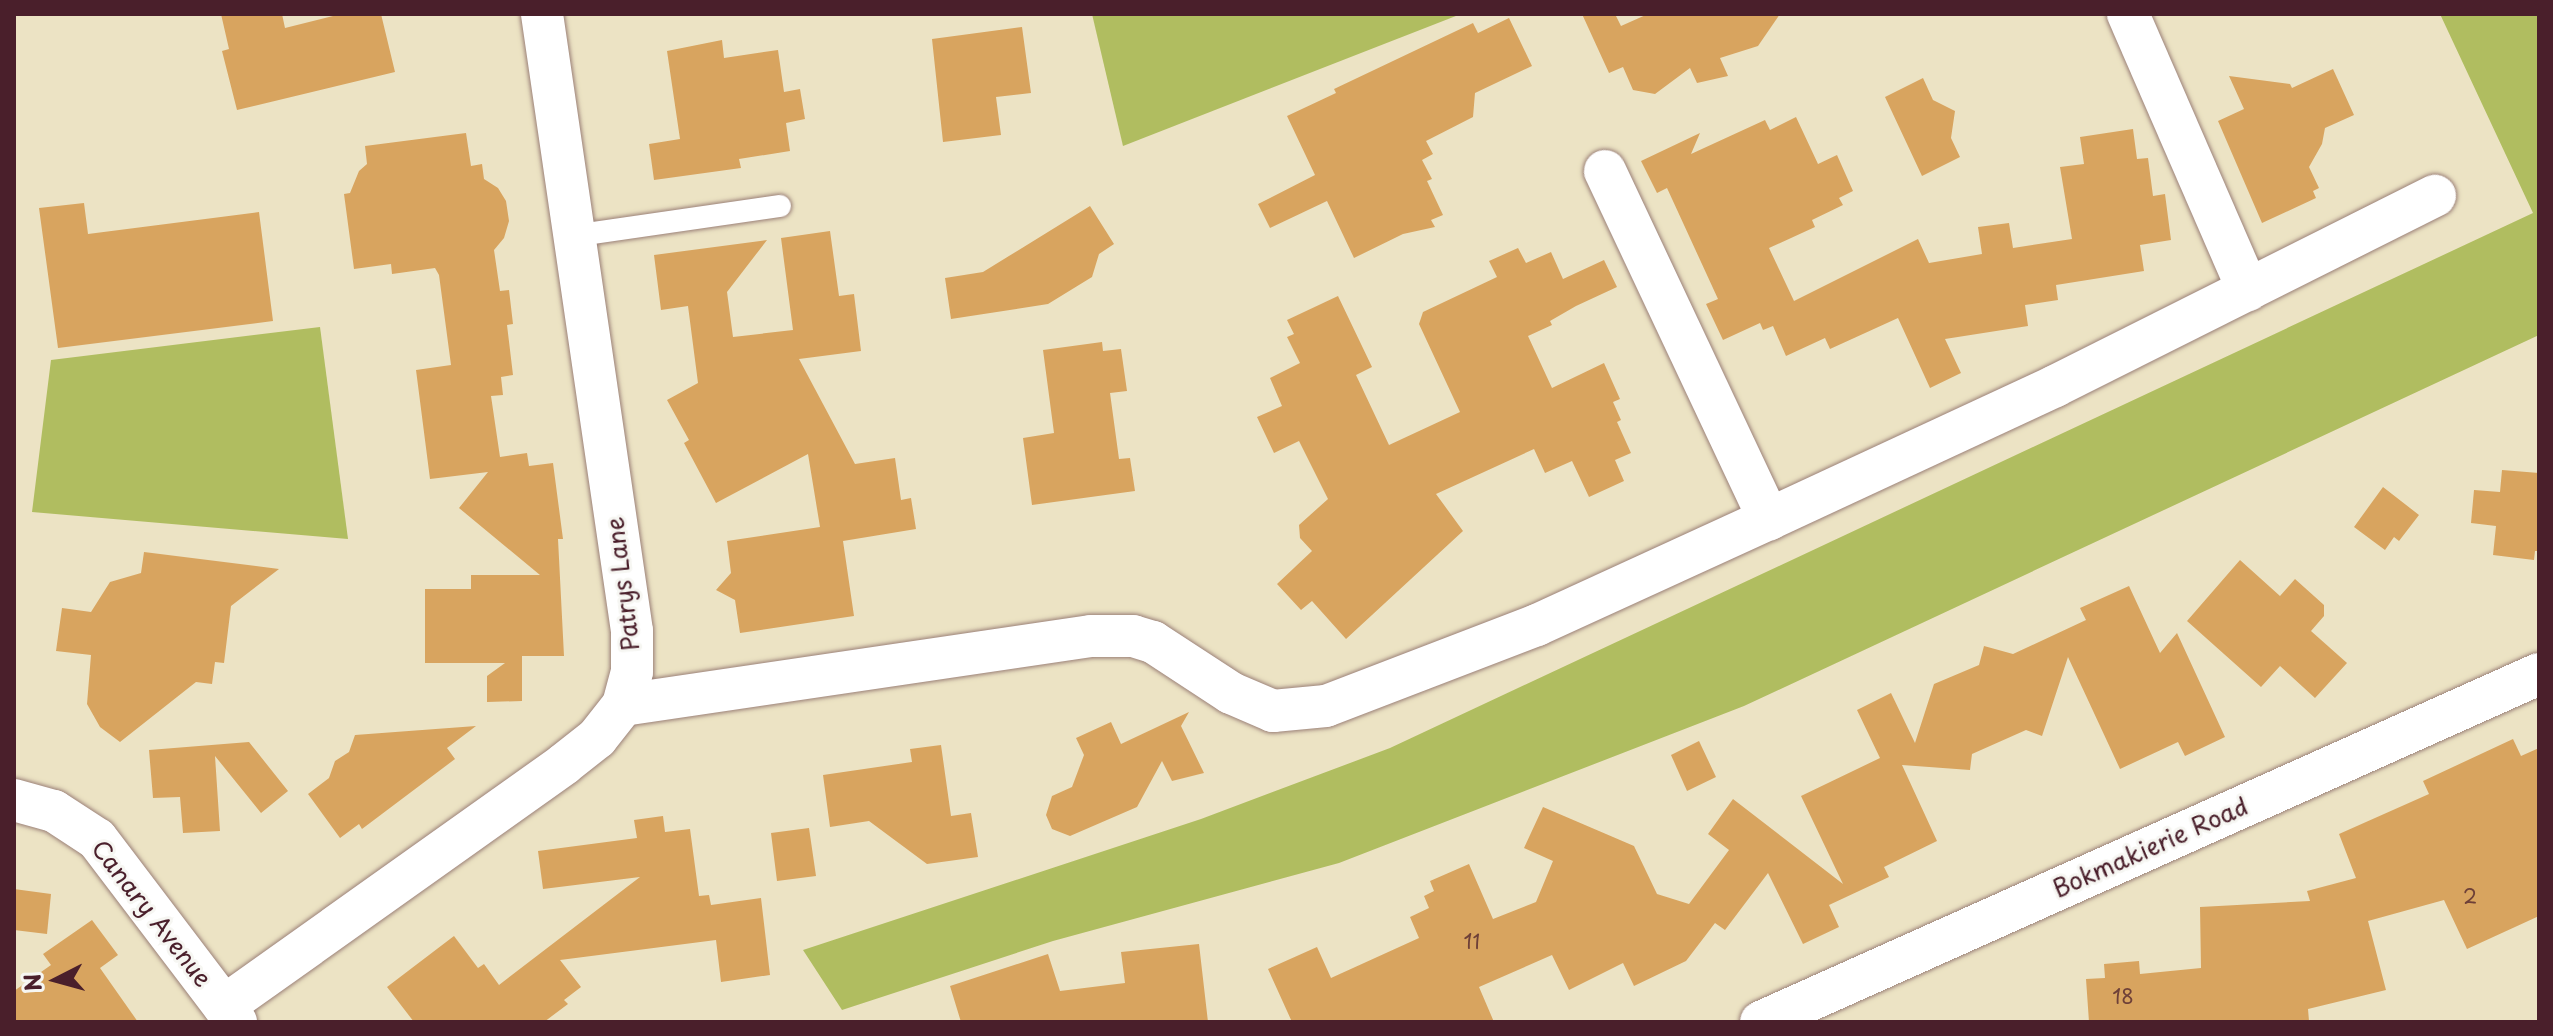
<!DOCTYPE html>
<html>
<head>
<meta charset="utf-8">
<style>
	body { margin:0 }
	#map { position:relative; width:2553px; height:1036px; overflow:hidden; background:#ece3c4; font-family:"Playpen Sans",sans-serif }
	div>[style] { position:absolute }
	.green>* { inset:0; background:#b0bd60 }
	.building>* { inset:0; background:#d8a45f }
	.roads { filter:drop-shadow(0 0 2px #9b8178) drop-shadow(0 0 2px #9b8178) }
	.service>* { height:22px; margin:-11px; padding:0 11px; transform-origin:11px; border-radius:11px; background:#fff }
	.minor>* { height:42px; margin:-21px; padding:0 21px; transform-origin:21px; border-radius:21px; background:#fff }
	span { translate:-50% -50%; white-space:nowrap; text-align:center; line-height:1.15; -webkit-text-stroke:6px #f6f6f2; paint-order:stroke }
	.number-label { font-size:20px; color:#6e4038 }
	.number-label span { -webkit-text-stroke-width:0 }
	.street-label { font-size:24px; color:#4a1f2b }
	.frame { position:absolute; inset:0; border:16px solid #4a1f2b; pointer-events:none }
	.north { position:absolute; left:16px; top:940px; width:80px; height:80px; -webkit-text-stroke:6px #f6f6f2; paint-order:stroke; rotate:264deg; font-size:22px; font-weight:700; line-height:32px; text-align:center; color:#4a1f2b }
	.north::after { content:''; display:block; margin:auto; width:28px; height:36px; background:#4a1f2b; clip-path:polygon(50% 0,100% 100%,50% 72%,0 100%) }
</style>
</head>
<body>
<div id="map">
	<div class="green">
		<div style="clip-path:polygon(1092px 14px,1461px 14px,1123px 146px)"></div>
		<div style="clip-path:polygon(2440px 14px,2539px 14px,2539px 335px,1744px 706px,1339px 863px,1053px 941px,842px 1010px,803px 950px,1201px 819px,1390px 748px,2533px 213px)"></div>
		<div style="clip-path:polygon(320px 327px,348px 539px,32px 512px,51px 360px)"></div>
	</div>
	<div class="building">
		<div style="clip-path:polygon(221px 14px,282px 14px,285px 28px,341px 14px,381px 14px,395px 72px,237px 110px,222px 51px,229px 49px)"></div>
		<div style="clip-path:polygon(1582px 14px,1615px 14px,1621px 26px,1648px 14px,1780px 14px,1758px 46px,1720px 58px,1728px 76px,1697px 83px,1690px 68px,1655px 94px,1633px 90px,1623px 67px,1609px 73px)"></div>
		<div style="clip-path:polygon(1509px 18px,1532px 66px,1475px 93px,1473px 117px,1426px 141px,1433px 154px,1422px 160px,1432px 179px,1427px 181px,1443px 215px,1431px 220px,1435px 227px,1403px 234px,1354px 258px,1327px 201px,1270px 228px,1258px 204px,1315px 175px,1287px 116px,1336px 93px,1334px 89px,1473px 23px,1478px 33px)"></div>
		<div style="clip-path:polygon(1022px 27px,1031px 93px,996px 97px,1001px 135px,943px 142px,932px 39px)"></div>
		<div style="clip-path:polygon(722px 40px,724px 58px,778px 50px,784px 92px,800px 89px,805px 119px,786px 123px,790px 151px,739px 159px,741px 168px,654px 180px,649px 144px,680px 139px,667px 51px)"></div>
		<div style="clip-path:polygon(2333px 69px,2354px 115px,2325px 128px,2322px 144px,2309px 167px,2319px 188px,2313px 191px,2316px 198px,2262px 223px,2218px 121px,2244px 109px,2229px 76px,2290px 84px,2292px 88px)"></div>
		<div style="clip-path:polygon(1923px 78px,1933px 100px,1955px 111px,1951px 138px,1960px 157px,1922px 176px,1885px 97px)"></div>
		<div style="clip-path:polygon(1796px 117px,1818px 164px,1837px 155px,1853px 191px,1839px 198px,1843px 205px,1812px 220px,1815px 227px,1769px 248px,1794px 301px,1918px 239px,1929px 263px,1982px 254px,1978px 227px,2009px 223px,2013px 248px,2072px 239px,2060px 167px,2084px 164px,2080px 137px,2133px 129px,2137px 159px,2148px 158px,2153px 196px,2165px 194px,2171px 240px,2140px 245px,2144px 271px,2056px 285px,2058px 300px,2025px 305px,2028px 326px,1945px 339px,1961px 373px,1930px 388px,1898px 318px,1830px 349px,1825px 338px,1786px 356px,1773px 326px,1763px 330px,1760px 323px,1723px 340px,1706px 304px,1718px 299px,1667px 188px,1657px 193px,1641px 161px,1700px 133px,1691px 154px,1765px 120px,1770px 130px)"></div>
		<div style="clip-path:polygon(466px 133px,471px 166px,482px 164px,484px 179px,498px 188px,506px 201px,509px 221px,504px 238px,494px 250px,500px 291px,509px 290px,513px 324px,507px 325px,513px 375px,501px 377px,503px 395px,491px 396px,500px 457px,527px 453px,529px 466px,553px 463px,563px 539px,558px 539px,564px 656px,522px 656px,522px 701px,487px 702px,487px 676px,505px 663px,425px 663px,425px 589px,471px 589px,471px 575px,540px 575px,459px 508px,488px 472px,430px 479px,416px 370px,451px 365px,439px 275px,435px 268px,392px 274px,391px 264px,354px 269px,344px 194px,350px 193px,359px 171px,367px 164px,365px 146px)"></div>
		<div style="clip-path:polygon(84px 203px,88px 234px,259px 212px,273px 321px,58px 348px,39px 208px)"></div>
		<div style="clip-path:polygon(1090px 206px,1114px 244px,1099px 254px,1092px 277px,1048px 304px,951px 319px,945px 278px,983px 272px)"></div>
		<div style="clip-path:polygon(830px 231px,839px 296px,854px 294px,861px 351px,799px 359px,855px 464px,895px 458px,901px 500px,911px 498px,916px 529px,843px 541px,854px 616px,740px 633px,735px 600px,716px 590px,731px 573px,727px 541px,820px 527px,808px 454px,716px 503px,684px 443px,689px 440px,667px 400px,698px 383px,688px 306px,661px 310px,654px 255px,767px 240px,727px 292px,733px 337px,793px 330px,781px 238px)"></div>
		<div style="clip-path:polygon(1518px 248px,1526px 263px,1551px 252px,1563px 279px,1604px 260px,1617px 287px,1576px 306px,1550px 321px,1552px 325px,1528px 336px,1552px 388px,1604px 363px,1620px 399px,1613px 402px,1621px 420px,1617px 422px,1631px 453px,1615px 460px,1624px 481px,1589px 497px,1572px 461px,1545px 473px,1534px 449px,1436px 494px,1463px 531px,1346px 639px,1312px 601px,1301px 610px,1277px 584px,1312px 551px,1300px 538px,1299px 525px,1328px 499px,1299px 441px,1274px 453px,1257px 417px,1282px 406px,1270px 378px,1300px 363px,1287px 337px,1294px 334px,1287px 320px,1338px 296px,1372px 367px,1356px 375px,1389px 445px,1460px 412px,1419px 324px,1423px 312px,1497px 277px,1489px 261px)"></div>
		<div style="clip-path:polygon(1102px 342px,1103px 351px,1121px 349px,1127px 391px,1110px 393px,1119px 459px,1130px 458px,1135px 491px,1032px 505px,1023px 438px,1054px 433px,1043px 350px)"></div>
		<div style="clip-path:polygon(2502px 470px,2539px 473px,2539px 551px,2535px 551px,2534px 560px,2493px 555px,2496px 526px,2471px 523px,2474px 490px,2500px 492px)"></div>
		<div style="clip-path:polygon(2383px 487px,2419px 515px,2399px 541px,2394px 537px,2385px 550px,2354px 527px)"></div>
		<div style="clip-path:polygon(144px 552px,279px 569px,231px 606px,224px 663px,215px 662px,212px 684px,196px 682px,120px 742px,100px 727px,87px 704px,91px 655px,56px 651px,62px 608px,91px 612px,110px 582px,141px 573px)"></div>
		<div style="clip-path:polygon(2240px 560px,2280px 596px,2295px 579px,2324px 605px,2324px 616px,2311px 631px,2347px 663px,2315px 698px,2280px 666px,2261px 687px,2187px 621px)"></div>
		<div style="clip-path:polygon(2129px 586px,2160px 653px,2177px 633px,2225px 737px,2185px 756px,2178px 742px,2120px 769px,2068px 657px,2042px 736px,2026px 730px,1972px 754px,1970px 770px,1902px 765px,1937px 841px,1884px 867px,1889px 877px,1829px 905px,1839px 927px,1803px 944px,1768px 873px,1725px 930px,1715px 923px,1686px 961px,1634px 986px,1623px 963px,1569px 990px,1552px 955px,1479px 987px,1494px 1022px,1292px 1022px,1268px 969px,1317px 947px,1331px 978px,1419px 938px,1410px 917px,1429px 908px,1424px 896px,1434px 891px,1430px 881px,1469px 864px,1493px 919px,1536px 902px,1553px 861px,1524px 848px,1543px 807px,1634px 846px,1657px 894px,1689px 904px,1729px 850px,1708px 834px,1733px 799px,1843px 884px,1801px 796px,1880px 758px,1857px 710px,1891px 693px,1915px 743px,1934px 684px,1979px 665px,1984px 646px,2013px 654px,2086px 620px,2080px 608px)"></div>
		<div style="clip-path:polygon(1189px 712px,1181px 726px,1204px 773px,1172px 781px,1162px 761px,1137px 807px,1070px 836px,1052px 829px,1046px 815px,1052px 796px,1072px 787px,1084px 755px,1076px 738px,1111px 722px,1121px 744px)"></div>
		<div style="clip-path:polygon(476px 726px,447px 748px,455px 759px,362px 829px,359px 824px,340px 838px,308px 794px,329px 778px,335px 761px,349px 752px,355px 735px)"></div>
		<div style="clip-path:polygon(2513px 739px,2521px 756px,2539px 748px,2539px 916px,2467px 949px,2444px 900px,2368px 921px,2386px 990px,2308px 1009px,2309px 1021px,2089px 1022px,2086px 979px,2105px 978px,2104px 964px,2139px 961px,2140px 974px,2201px 968px,2200px 907px,2310px 901px,2307px 891px,2356px 878px,2339px 834px,2429px 794px,2423px 781px)"></div>
		<div style="clip-path:polygon(1699px 741px,1716px 777px,1687px 791px,1671px 755px)"></div>
		<div style="clip-path:polygon(249px 742px,288px 791px,261px 813px,215px 756px,220px 831px,183px 833px,180px 797px,153px 798px,149px 750px)"></div>
		<div style="clip-path:polygon(941px 745px,951px 816px,971px 813px,978px 857px,927px 864px,869px 821px,830px 827px,823px 775px,912px 762px,910px 749px)"></div>
		<div style="clip-path:polygon(663px 816px,665px 832px,690px 829px,699px 896px,709px 895px,711px 905px,761px 898px,770px 975px,721px 982px,716px 940px,560px 960px,581px 987px,564px 1000px,568px 1004px,544px 1022px,414px 1022px,387px 987px,454px 936px,478px 968px,484px 964px,499px 985px,640px 877px,543px 889px,538px 851px,637px 838px,634px 820px)"></div>
		<div style="clip-path:polygon(809px 828px,816px 876px,777px 881px,771px 833px)"></div>
		<div style="clip-path:polygon(14px 889px,51px 894px,47px 934px,14px 930px)"></div>
		<div style="clip-path:polygon(92px 920px,118px 955px,100px 968px,138px 1022px,14px 1022px,14px 991px,51px 965px,43px 954px)"></div>
		<div style="clip-path:polygon(1199px 944px,1208px 1022px,961px 1022px,950px 986px,1048px 954px,1060px 991px,1125px 983px,1121px 952px)"></div>
	</div>
	<div class="roads">
		<div class="service">
			<div style="left:572px;top:236px;width:210px;rotate:-8.2deg"></div>
		</div>
		<div class="minor">
			<div style="left:2128px;top:14px;width:301px;rotate:66.5deg"></div>
			<div style="left:1605px;top:171px;width:385px;rotate:64.8deg"></div>
			<div style="left:623px;top:705px;width:473px;rotate:-8.4deg"></div>
			<div style="left:1091px;top:636px;width:42px"></div>
			<div style="left:1133px;top:636px;width:21px;rotate:17deg"></div>
			<div style="left:1153px;top:642px;width:93px;rotate:33.2deg"></div>
			<div style="left:1231px;top:693px;width:46px;rotate:23.2deg"></div>
			<div style="left:1273px;top:711px;width:53px;rotate:-5.4deg"></div>
			<div style="left:1326px;top:706px;width:226px;rotate:-21deg"></div>
			<div style="left:1537px;top:625px;width:255px;rotate:-24.6deg"></div>
			<div style="left:1769px;top:519px;width:315px;rotate:-24.9deg"></div>
			<div style="left:2055px;top:386px;width:425px;rotate:-26.6deg"></div>
			<div style="left:14px;top:800px;width:41px;rotate:15.4deg"></div>
			<div style="left:54px;top:811px;width:51px;rotate:33.1deg"></div>
			<div style="left:97px;top:839px;width:230px;rotate:52.8deg"></div>
			<div style="left:224px;top:1006px;width:417px;rotate:-35.4deg"></div>
			<div style="left:564px;top:764px;width:42px;rotate:-38.2deg"></div>
			<div style="left:597px;top:738px;width:42px;rotate:-51.8deg"></div>
			<div style="left:623px;top:705px;width:34px;rotate:-75deg"></div>
			<div style="left:632px;top:672px;width:41px;rotate:-90deg"></div>
			<div style="left:632px;top:631px;width:624px;rotate:-98.3deg"></div>
			<div style="left:1761px;top:1022px;width:852px;rotate:-24.1deg"></div>
		</div>
	</div>
	<div class="number-label">
		<span style="left:2470px;top:896px">2</span>
		<span style="left:1472px;top:941px">11</span>
		<span style="left:2123px;top:996px">18</span>
	</div>
	<div class="street-label">
		<span style="left:622px;top:584px;rotate:-97deg">Patrys Lane</span>
		<span style="left:2150px;top:847px;rotate:-24deg">Bokmakierie Road</span>
		<span style="left:152px;top:913px;rotate:52deg">Canary Avenue</span>
	</div>
	<div class="frame"></div>
	<div class="north">N</div>
</div>
</body>
</html>
